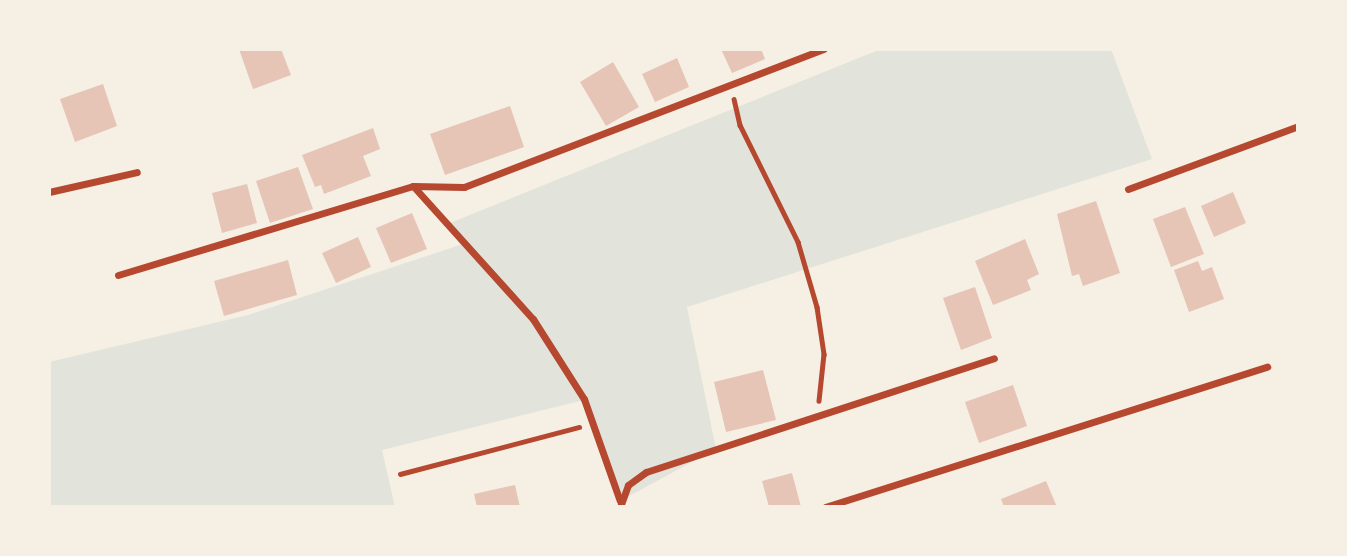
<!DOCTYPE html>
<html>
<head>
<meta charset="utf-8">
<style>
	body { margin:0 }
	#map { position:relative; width:1347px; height:556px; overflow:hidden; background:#f6efe4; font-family:Poppins,sans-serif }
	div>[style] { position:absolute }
	.green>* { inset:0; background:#e2e4dc }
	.building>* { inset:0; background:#e6c5b7 }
	.path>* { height:4.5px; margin:-2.25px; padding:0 2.25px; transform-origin:2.25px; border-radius:2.25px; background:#b5482f }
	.minor>* { height:7px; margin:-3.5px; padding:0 3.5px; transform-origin:3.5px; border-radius:3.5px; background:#b5482f }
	span { translate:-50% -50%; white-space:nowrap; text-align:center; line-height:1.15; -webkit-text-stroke:5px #f6efe4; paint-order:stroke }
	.frame { position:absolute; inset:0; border:51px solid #f6efe4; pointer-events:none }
</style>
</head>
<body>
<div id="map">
	<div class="green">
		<div style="clip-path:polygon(881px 49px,1111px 49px,1152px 159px,687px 307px,716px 449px,620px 501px,584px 400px,382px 450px,395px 507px,49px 507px,49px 362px,248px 315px,466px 243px,450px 223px)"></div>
	</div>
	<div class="building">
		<div style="clip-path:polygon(239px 49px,281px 49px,291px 75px,253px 89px)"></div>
		<div style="clip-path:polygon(721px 49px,761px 49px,765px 59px,732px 73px)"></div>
		<div style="clip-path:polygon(677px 58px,689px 87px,655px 102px,642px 74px)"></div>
		<div style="clip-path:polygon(613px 62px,639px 107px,606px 126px,580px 82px)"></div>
		<div style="clip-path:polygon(103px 84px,117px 126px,75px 142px,60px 99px)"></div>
		<div style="clip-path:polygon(510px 106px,524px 147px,445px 175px,430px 134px)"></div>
		<div style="clip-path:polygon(373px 128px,380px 149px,363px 156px,371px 176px,324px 194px,321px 185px,315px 187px,302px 155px)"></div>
		<div style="clip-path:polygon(298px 167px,313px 209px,270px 223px,256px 181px)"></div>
		<div style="clip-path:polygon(247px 184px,257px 223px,222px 233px,212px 193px)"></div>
		<div style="clip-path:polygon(1233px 192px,1246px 223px,1214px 237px,1201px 206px)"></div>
		<div style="clip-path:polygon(1096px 201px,1120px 273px,1083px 286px,1079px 274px,1072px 276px,1057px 214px)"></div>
		<div style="clip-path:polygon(1185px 207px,1204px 254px,1171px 267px,1153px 219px)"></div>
		<div style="clip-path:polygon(412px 213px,427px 249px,391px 263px,376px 228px)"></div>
		<div style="clip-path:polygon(358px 237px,371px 267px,336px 283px,322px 253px)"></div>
		<div style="clip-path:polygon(1025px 239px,1039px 274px,1027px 280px,1031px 290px,993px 305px,975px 261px)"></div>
		<div style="clip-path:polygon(288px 260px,297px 295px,224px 316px,214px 281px)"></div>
		<div style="clip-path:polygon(1198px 261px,1202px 271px,1212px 267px,1224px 299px,1189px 312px,1174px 270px)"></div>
		<div style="clip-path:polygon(975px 287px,992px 338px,961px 350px,943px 298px)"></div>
		<div style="clip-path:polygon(763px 370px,776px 420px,726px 432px,714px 382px)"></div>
		<div style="clip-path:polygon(1013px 385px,1027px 426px,979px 443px,965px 402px)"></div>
		<div style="clip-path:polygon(792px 473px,801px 507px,769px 507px,762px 481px)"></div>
		<div style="clip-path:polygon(1046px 481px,1057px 507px,1004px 507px,1001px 499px)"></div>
		<div style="clip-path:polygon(515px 485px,520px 507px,477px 507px,474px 494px)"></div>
	</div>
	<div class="path">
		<div style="left:734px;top:99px;width:27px;rotate:77deg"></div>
		<div style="left:740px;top:125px;width:131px;rotate:63.6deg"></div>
		<div style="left:798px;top:242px;width:68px;rotate:73.7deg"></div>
		<div style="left:817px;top:307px;width:48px;rotate:81.5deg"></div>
		<div style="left:824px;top:354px;width:47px;rotate:96.1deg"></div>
		<div style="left:400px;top:474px;width:185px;rotate:-14.7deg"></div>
	</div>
	<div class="minor">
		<div style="left:414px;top:187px;width:178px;rotate:48deg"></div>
		<div style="left:533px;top:319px;width:95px;rotate:57.5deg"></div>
		<div style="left:584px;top:399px;width:108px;rotate:70.6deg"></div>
		<div style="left:1128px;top:189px;width:181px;rotate:-20.3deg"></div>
		<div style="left:49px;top:192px;width:90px;rotate:-12.8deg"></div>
		<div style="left:118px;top:275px;width:308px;rotate:-16.8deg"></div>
		<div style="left:413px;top:186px;width:51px;rotate:1.1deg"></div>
		<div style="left:464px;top:187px;width:385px;rotate:-21deg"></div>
		<div style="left:620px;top:507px;width:23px;rotate:-70deg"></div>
		<div style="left:628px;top:485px;width:22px;rotate:-36deg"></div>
		<div style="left:646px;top:472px;width:366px;rotate:-18.1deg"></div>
		<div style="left:825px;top:507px;width:464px;rotate:-17.6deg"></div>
	</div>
	<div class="frame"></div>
</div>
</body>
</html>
